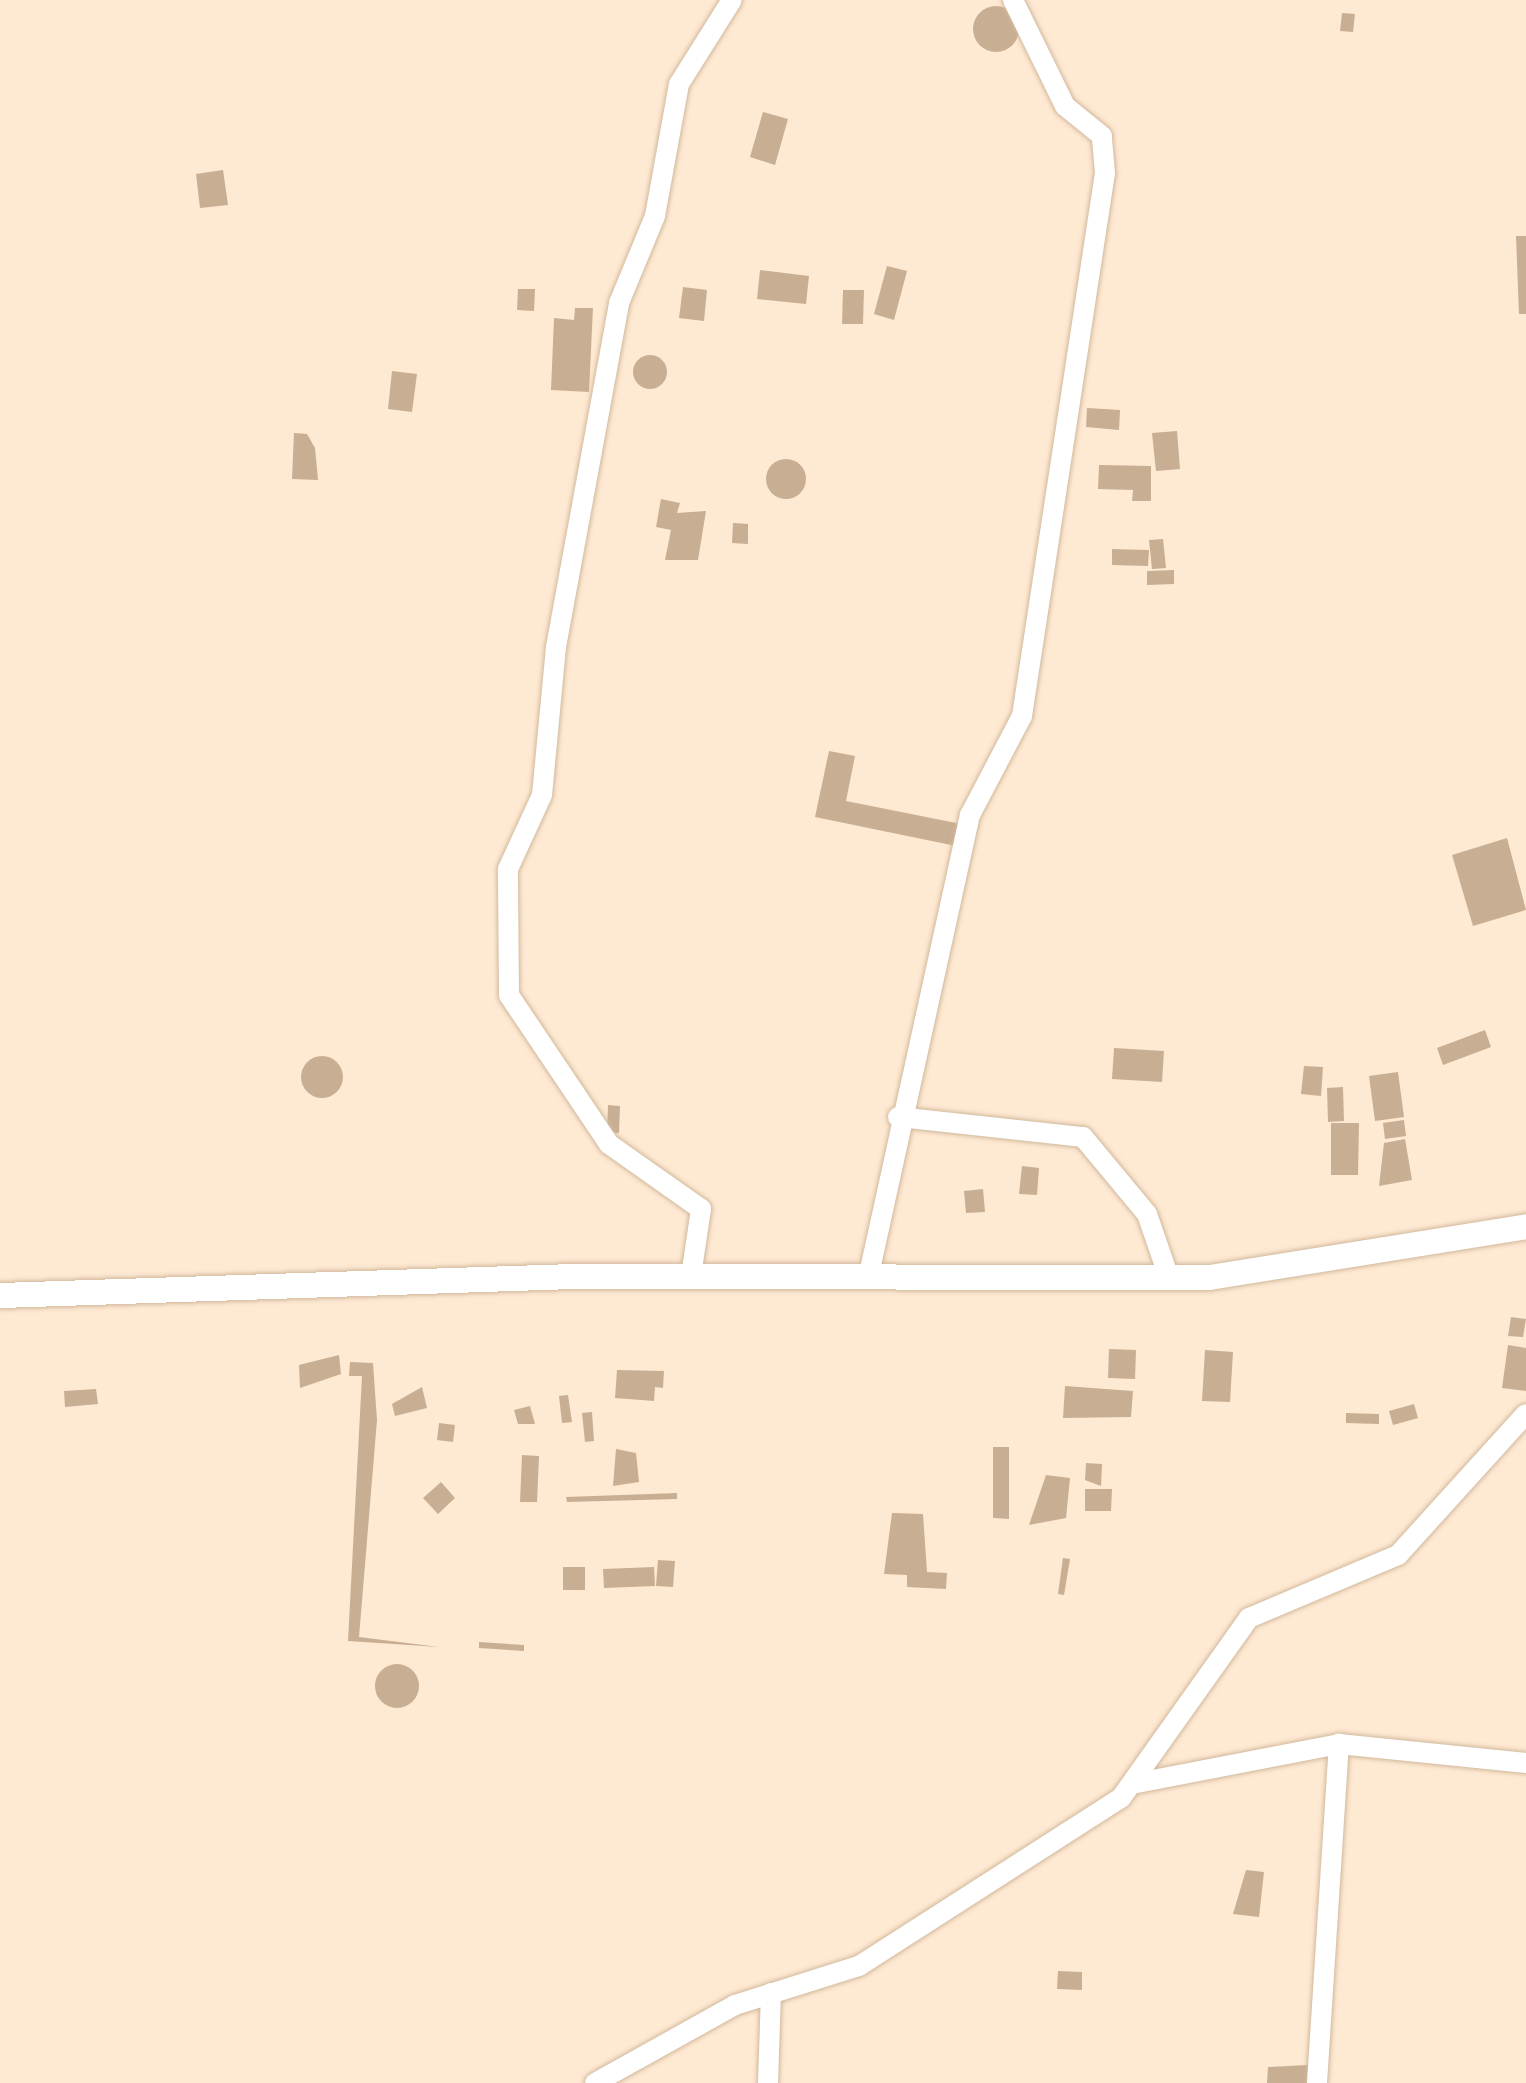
<!DOCTYPE html>
<html>
<head>
<meta charset="utf-8">
<style>
	body { margin:0 }
	#map { position:relative; width:1526px; height:2083px; overflow:hidden; background:#fee9d2; font-family:Ubuntu,sans-serif }
	div>[style] { position:absolute }
	.building>* { inset:0; background:#c8ae93 }
	.round { border-radius:50% }
	.roads { filter:drop-shadow(0 0 2px #d1b89c) drop-shadow(0 0 2px #d1b89c) }
	.minor>* { height:20px; margin:-10px; padding:0 10px; transform-origin:10px; border-radius:10px; background:#fff }
	.tertiary>* { height:25px; margin:-12.5px; padding:0 12.5px; transform-origin:12.5px; border-radius:12.5px; background:#fff }
	span { translate:-50% -50%; white-space:nowrap; text-align:center; line-height:1.15; -webkit-text-stroke:10px #fff; paint-order:stroke }
</style>
</head>
<body>
<div id="map">
	<div class="building">
		<div class="round" style="left:973px;top:6px;width:46px;height:46px"></div>
		<div style="clip-path:polygon(1342px 13px,1355px 14px,1353px 32px,1340px 31px)"></div>
		<div style="clip-path:polygon(763px 112px,788px 119px,775px 165px,750px 157px)"></div>
		<div style="clip-path:polygon(223px 170px,228px 205px,200px 208px,196px 174px)"></div>
		<div style="clip-path:polygon(1516px 236px,1526px 236px,1526px 314px,1519px 314px)"></div>
		<div style="clip-path:polygon(887px 266px,907px 271px,894px 320px,874px 314px)"></div>
		<div style="clip-path:polygon(760px 270px,809px 276px,806px 304px,757px 299px)"></div>
		<div style="clip-path:polygon(683px 287px,707px 290px,704px 321px,679px 318px)"></div>
		<div style="clip-path:polygon(518px 289px,535px 289px,534px 311px,517px 310px)"></div>
		<div style="clip-path:polygon(843px 290px,864px 290px,863px 324px,842px 324px)"></div>
		<div style="clip-path:polygon(575px 308px,593px 308px,589px 392px,551px 390px,554px 318px,574px 320px)"></div>
		<div class="round" style="left:633px;top:355px;width:34px;height:34px"></div>
		<div style="clip-path:polygon(392px 371px,417px 374px,412px 412px,388px 409px)"></div>
		<div style="clip-path:polygon(1087px 408px,1120px 410px,1119px 430px,1086px 427px)"></div>
		<div style="clip-path:polygon(1177px 431px,1180px 469px,1156px 471px,1152px 433px)"></div>
		<div style="clip-path:polygon(294px 433px,307px 434px,315px 448px,318px 480px,292px 479px)"></div>
		<div class="round" style="left:766px;top:459px;width:40px;height:40px"></div>
		<div style="clip-path:polygon(1099px 465px,1151px 466px,1151px 501px,1132px 501px,1133px 490px,1098px 489px)"></div>
		<div style="clip-path:polygon(661px 499px,680px 503px,677px 513px,706px 511px,698px 560px,665px 560px,671px 530px,656px 527px)"></div>
		<div style="clip-path:polygon(733px 523px,748px 524px,748px 544px,732px 543px)"></div>
		<div style="clip-path:polygon(1163px 539px,1166px 568px,1152px 569px,1149px 540px)"></div>
		<div style="clip-path:polygon(1112px 549px,1149px 550px,1148px 566px,1112px 565px)"></div>
		<div style="clip-path:polygon(1174px 570px,1174px 584px,1147px 585px,1147px 571px)"></div>
		<div style="clip-path:polygon(829px 751px,855px 756px,846px 801px,961px 824px,956px 846px,815px 817px)"></div>
		<div style="clip-path:polygon(1507px 838px,1526px 910px,1473px 926px,1452px 855px)"></div>
		<div style="clip-path:polygon(1485px 1030px,1491px 1047px,1443px 1065px,1437px 1048px)"></div>
		<div style="clip-path:polygon(1114px 1048px,1164px 1051px,1162px 1082px,1112px 1079px)"></div>
		<div class="round" style="left:301px;top:1056px;width:42px;height:42px"></div>
		<div style="clip-path:polygon(1304px 1066px,1323px 1067px,1321px 1096px,1301px 1094px)"></div>
		<div style="clip-path:polygon(1398px 1072px,1404px 1117px,1375px 1121px,1369px 1076px)"></div>
		<div style="clip-path:polygon(1343px 1087px,1344px 1121px,1328px 1122px,1327px 1088px)"></div>
		<div style="clip-path:polygon(608px 1105px,620px 1106px,619px 1133px,607px 1132px)"></div>
		<div style="clip-path:polygon(1404px 1120px,1406px 1136px,1385px 1139px,1383px 1123px)"></div>
		<div style="clip-path:polygon(1331px 1123px,1359px 1123px,1358px 1175px,1331px 1175px)"></div>
		<div style="clip-path:polygon(1405px 1139px,1412px 1180px,1379px 1186px,1384px 1143px)"></div>
		<div style="clip-path:polygon(1022px 1166px,1039px 1168px,1037px 1195px,1019px 1194px)"></div>
		<div style="clip-path:polygon(983px 1189px,985px 1212px,966px 1213px,964px 1191px)"></div>
		<div style="clip-path:polygon(1511px 1317px,1526px 1319px,1523px 1337px,1508px 1336px)"></div>
		<div style="clip-path:polygon(1508px 1345px,1526px 1348px,1526px 1391px,1502px 1388px)"></div>
		<div style="clip-path:polygon(1109px 1349px,1136px 1350px,1135px 1379px,1108px 1378px)"></div>
		<div style="clip-path:polygon(1205px 1350px,1233px 1352px,1230px 1402px,1202px 1401px)"></div>
		<div style="clip-path:polygon(339px 1355px,341px 1374px,300px 1388px,299px 1365px)"></div>
		<div style="clip-path:polygon(350px 1362px,373px 1363px,377px 1420px,359px 1637px,439px 1647px,348px 1641px,362px 1376px,349px 1376px)"></div>
		<div style="clip-path:polygon(617px 1370px,664px 1371px,663px 1388px,655px 1387px,654px 1401px,615px 1398px)"></div>
		<div style="clip-path:polygon(1065px 1386px,1133px 1391px,1131px 1417px,1063px 1418px)"></div>
		<div style="clip-path:polygon(422px 1387px,427px 1408px,395px 1416px,392px 1404px)"></div>
		<div style="clip-path:polygon(96px 1389px,98px 1404px,65px 1407px,64px 1391px)"></div>
		<div style="clip-path:polygon(568px 1395px,572px 1422px,562px 1423px,559px 1396px)"></div>
		<div style="clip-path:polygon(1414px 1404px,1418px 1418px,1393px 1425px,1389px 1411px)"></div>
		<div style="clip-path:polygon(530px 1406px,535px 1424px,518px 1424px,514px 1410px)"></div>
		<div style="clip-path:polygon(592px 1412px,594px 1441px,585px 1442px,582px 1413px)"></div>
		<div style="clip-path:polygon(1346px 1413px,1379px 1414px,1379px 1424px,1346px 1423px)"></div>
		<div style="clip-path:polygon(439px 1423px,455px 1425px,453px 1442px,437px 1440px)"></div>
		<div style="clip-path:polygon(993px 1447px,1009px 1447px,1009px 1519px,993px 1518px)"></div>
		<div style="clip-path:polygon(616px 1449px,636px 1453px,639px 1482px,613px 1486px)"></div>
		<div style="clip-path:polygon(522px 1455px,539px 1456px,537px 1502px,520px 1502px)"></div>
		<div style="clip-path:polygon(1086px 1463px,1102px 1464px,1101px 1486px,1085px 1480px)"></div>
		<div style="clip-path:polygon(1046px 1475px,1070px 1478px,1066px 1518px,1029px 1525px)"></div>
		<div style="clip-path:polygon(441px 1482px,455px 1498px,438px 1514px,423px 1498px)"></div>
		<div style="clip-path:polygon(1085px 1489px,1112px 1489px,1111px 1511px,1085px 1511px)"></div>
		<div style="clip-path:polygon(677px 1493px,677px 1499px,567px 1502px,566px 1497px)"></div>
		<div style="clip-path:polygon(892px 1513px,923px 1514px,927px 1572px,947px 1573px,946px 1589px,907px 1587px,907px 1575px,884px 1574px)"></div>
		<div style="clip-path:polygon(1063px 1558px,1070px 1559px,1064px 1595px,1058px 1594px)"></div>
		<div style="clip-path:polygon(658px 1560px,675px 1561px,673px 1587px,656px 1586px)"></div>
		<div style="clip-path:polygon(563px 1567px,585px 1567px,585px 1590px,563px 1590px)"></div>
		<div style="clip-path:polygon(654px 1567px,655px 1586px,604px 1588px,603px 1569px)"></div>
		<div style="clip-path:polygon(479px 1642px,524px 1645px,524px 1651px,479px 1648px)"></div>
		<div class="round" style="left:375px;top:1664px;width:44px;height:44px"></div>
		<div style="clip-path:polygon(1246px 1870px,1264px 1872px,1259px 1917px,1233px 1914px)"></div>
		<div style="clip-path:polygon(1058px 1971px,1082px 1972px,1082px 1990px,1057px 1989px)"></div>
		<div style="clip-path:polygon(1308px 2065px,1307px 2083px,1267px 2083px,1268px 2067px)"></div>
	</div>
	<div class="roads">
		<div class="minor">
			<div style="left:898px;top:1117px;width:186px;rotate:6.2deg"></div>
			<div style="left:1083px;top:1137px;width:100px;rotate:50.3deg"></div>
			<div style="left:1147px;top:1214px;width:68px;rotate:71deg"></div>
			<div style="left:869px;top:1274px;width:470px;rotate:-77.6deg"></div>
			<div style="left:970px;top:815px;width:112px;rotate:-62.3deg"></div>
			<div style="left:1022px;top:716px;width:549px;rotate:-81.31deg"></div>
			<div style="left:1105px;top:173px;width:37px;rotate:-95deg"></div>
			<div style="left:1102px;top:136px;width:48px;rotate:-141deg"></div>
			<div style="left:1065px;top:106px;width:118px;rotate:-116.1deg"></div>
			<div style="left:691px;top:1276px;width:68px;rotate:-81.5deg"></div>
			<div style="left:701px;top:1209px;width:113px;rotate:-144.8deg"></div>
			<div style="left:609px;top:1144px;width:179px;rotate:-123.9deg"></div>
			<div style="left:509px;top:995px;width:126px;rotate:-90.5deg"></div>
			<div style="left:508px;top:869px;width:81px;rotate:-65.3deg"></div>
			<div style="left:542px;top:795px;width:149px;rotate:-84.6deg"></div>
			<div style="left:556px;top:647px;width:350px;rotate:-79.6deg"></div>
			<div style="left:619px;top:303px;width:94px;rotate:-67.5deg"></div>
			<div style="left:655px;top:216px;width:134px;rotate:-79.7deg"></div>
			<div style="left:679px;top:84px;width:99px;rotate:-57.8deg"></div>
			<div style="left:1137px;top:1783px;width:206px;rotate:-10.9deg"></div>
			<div style="left:1339px;top:1744px;width:188px;rotate:5.8deg"></div>
			<div style="left:595px;top:2083px;width:160px;rotate:-29.1deg"></div>
			<div style="left:735px;top:2005px;width:130px;rotate:-17.5deg"></div>
			<div style="left:859px;top:1966px;width:311px;rotate:-32.7deg"></div>
			<div style="left:1121px;top:1798px;width:221px;rotate:-54.6deg"></div>
			<div style="left:1249px;top:1618px;width:162px;rotate:-22.9deg"></div>
			<div style="left:1398px;top:1555px;width:190px;rotate:-47.8deg"></div>
			<div style="left:768px;top:2083px;width:90px;rotate:-88.1deg"></div>
			<div style="left:1317px;top:2083px;width:340px;rotate:-86.3deg"></div>
		</div>
		<div class="tertiary">
			<div style="left:0;top:1295px;width:574px;rotate:-1.9deg"></div>
			<div style="left:574px;top:1276px;width:635px;rotate:0.09deg"></div>
			<div style="left:1209px;top:1277px;width:321px;rotate:-9.1deg"></div>
		</div>
	</div>
</div>
</body>
</html>
